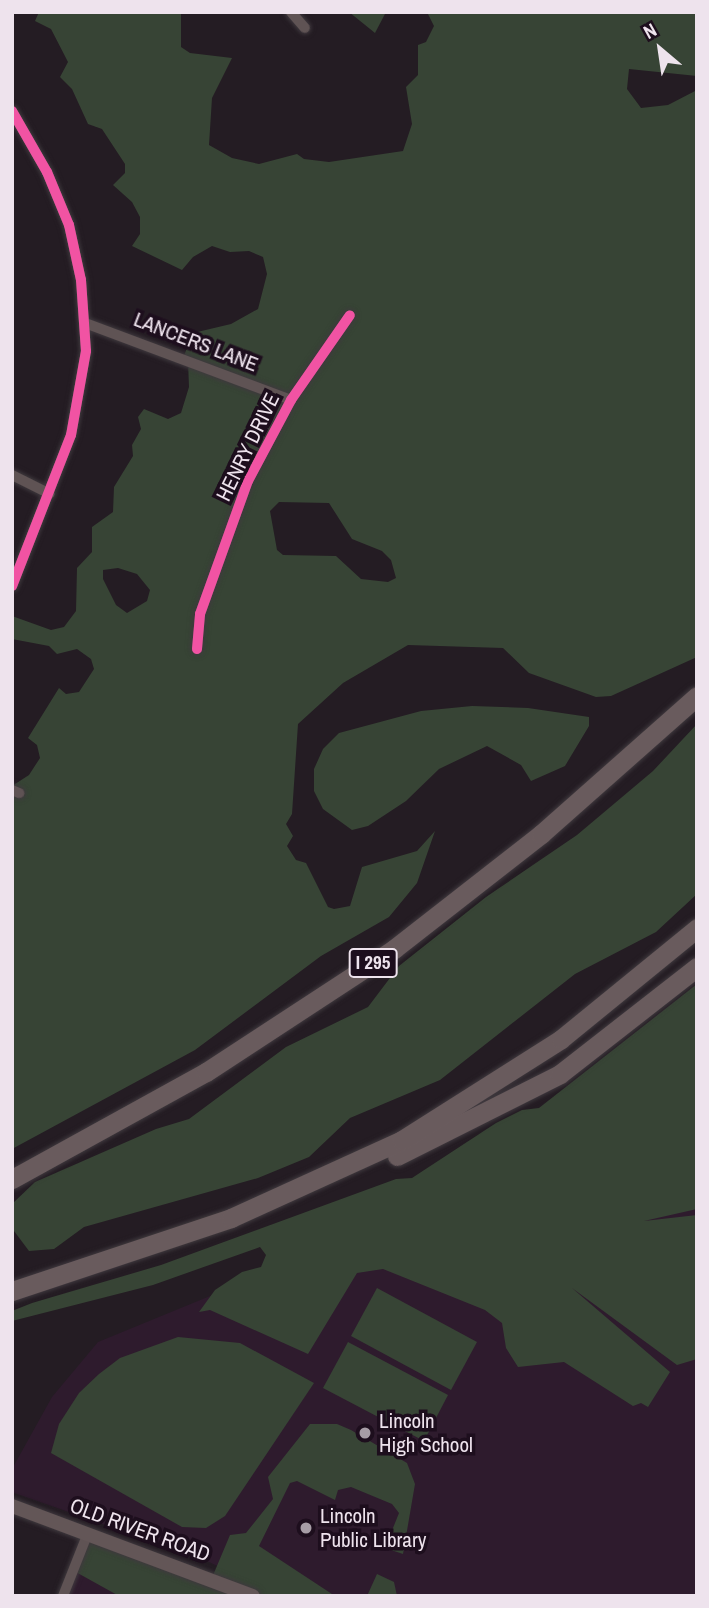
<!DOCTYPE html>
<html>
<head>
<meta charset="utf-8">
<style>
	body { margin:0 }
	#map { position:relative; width:709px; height:1608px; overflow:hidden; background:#241c23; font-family:"Archivo Narrow",sans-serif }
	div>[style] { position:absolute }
	.built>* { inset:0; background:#2e1b2d }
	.green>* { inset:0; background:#374435 }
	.roads { filter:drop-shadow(0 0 2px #3f393e) drop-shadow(0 0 2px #3f393e) }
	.street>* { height:10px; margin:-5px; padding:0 5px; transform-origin:5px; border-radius:5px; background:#5f5354 }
	.secondary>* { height:14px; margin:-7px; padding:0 7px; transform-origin:7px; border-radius:7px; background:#635657 }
	.highway>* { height:19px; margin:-9.5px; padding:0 9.5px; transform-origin:9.5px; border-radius:9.5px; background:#695b5d }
	.cycleway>* { height:10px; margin:-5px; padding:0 5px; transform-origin:5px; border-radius:5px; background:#f153a3 }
	.dots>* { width:19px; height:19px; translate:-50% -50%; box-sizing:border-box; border:4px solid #1d0e1d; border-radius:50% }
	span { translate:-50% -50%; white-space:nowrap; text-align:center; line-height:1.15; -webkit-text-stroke:7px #1d0e1d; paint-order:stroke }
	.shield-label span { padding:2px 5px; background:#1d0e1d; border:2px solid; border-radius:5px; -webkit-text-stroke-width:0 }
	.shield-label { font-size:19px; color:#eee3ed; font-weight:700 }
	.street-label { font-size:21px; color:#eee3ed }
	.poi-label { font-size:21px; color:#eee3ed }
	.left { translate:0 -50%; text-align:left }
	.frame { position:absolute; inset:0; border:14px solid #eee3ed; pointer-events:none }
	.north { position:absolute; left:625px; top:14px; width:70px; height:70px; -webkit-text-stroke:5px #1d0e1d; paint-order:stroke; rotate:331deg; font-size:19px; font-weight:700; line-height:28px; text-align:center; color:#eee3ed }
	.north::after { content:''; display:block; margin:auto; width:24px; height:32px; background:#eee3ed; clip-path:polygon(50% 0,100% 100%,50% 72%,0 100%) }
</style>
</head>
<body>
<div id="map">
	<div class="built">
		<div style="clip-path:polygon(697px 1199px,697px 1596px,281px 1596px,207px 1561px,12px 1492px,12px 1469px,52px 1397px,98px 1342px,232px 1287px,604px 1227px)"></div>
		<div style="clip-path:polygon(74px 1571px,94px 1579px,119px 1596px,63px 1596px)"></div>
	</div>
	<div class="green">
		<div style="clip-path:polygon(evenodd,39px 12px,181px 12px,181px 47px,190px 53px,232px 58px,212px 98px,209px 145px,232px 158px,259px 164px,297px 154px,304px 159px,329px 162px,403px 151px,412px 124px,406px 87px,418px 75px,418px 45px,426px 42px,434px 26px,427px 12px,697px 12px,697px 76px,629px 69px,627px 89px,641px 108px,668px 105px,697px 90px,697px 657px,611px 696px,596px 697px,529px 673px,503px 648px,408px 645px,343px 683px,298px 724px,292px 814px,286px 824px,293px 836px,287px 846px,296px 860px,306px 863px,328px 907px,334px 909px,350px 906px,362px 867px,417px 851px,435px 831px,417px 883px,389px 917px,321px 956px,195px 1050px,12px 1149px,12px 786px,29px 775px,40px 758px,37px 745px,28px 738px,59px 688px,66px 694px,79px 692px,94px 669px,91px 659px,77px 649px,57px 654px,49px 646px,12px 639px,12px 616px,51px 630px,64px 627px,76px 611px,77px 568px,92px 552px,92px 527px,113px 512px,114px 487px,133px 456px,132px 445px,141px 429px,138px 417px,144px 409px,168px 419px,181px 413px,189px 387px,188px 362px,183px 358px,193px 333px,231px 324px,258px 309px,267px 274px,263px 257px,249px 251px,230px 252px,212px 246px,193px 257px,182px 270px,132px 246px,140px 234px,140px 217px,132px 202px,113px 185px,125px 173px,125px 164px,102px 129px,88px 124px,72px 89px,60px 77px,68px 62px,51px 29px,35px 21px,39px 12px,279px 502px,329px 503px,352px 539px,382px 551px,391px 560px,396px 578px,388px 582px,361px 579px,336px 556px,283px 555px,277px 550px,270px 511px,279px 502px,39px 12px,118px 568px,137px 574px,150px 590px,147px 601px,127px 613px,116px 605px,103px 579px,103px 570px,118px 568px)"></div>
		<div style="clip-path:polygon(349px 12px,386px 12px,375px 33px)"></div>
		<div style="clip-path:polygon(472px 706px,528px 708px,589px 717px,589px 726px,565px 766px,531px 781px,521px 765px,487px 746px,439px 769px,406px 801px,368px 826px,352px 830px,323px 809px,314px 791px,314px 769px,323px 749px,339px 733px,421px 711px)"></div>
		<div style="clip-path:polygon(697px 724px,697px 894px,656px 932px,575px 974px,440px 1080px,350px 1118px,309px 1157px,258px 1178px,84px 1227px,54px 1249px,29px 1251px,14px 1231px,12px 1204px,35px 1182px,156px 1129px,189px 1119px,286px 1047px,368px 1007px,399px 966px,486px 897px,577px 835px,653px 771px)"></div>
		<div style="clip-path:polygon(697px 984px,697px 1209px,644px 1221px,697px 1215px,697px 1359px,677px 1365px,572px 1288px,670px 1372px,648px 1407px,641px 1403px,633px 1406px,564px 1362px,518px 1367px,506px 1348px,502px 1323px,485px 1310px,383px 1269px,357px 1273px,308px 1354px,210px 1310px,199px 1312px,215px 1290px,242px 1272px,261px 1267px,266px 1255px,260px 1247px,153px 1285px,12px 1321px,12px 1311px,32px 1303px,161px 1265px,396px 1179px,412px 1178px,496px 1123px,522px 1110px,539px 1108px)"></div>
		<div style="clip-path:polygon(377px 1288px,477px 1342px,451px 1390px,351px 1336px)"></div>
		<div style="clip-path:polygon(178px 1337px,240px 1343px,314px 1383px,225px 1516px,206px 1528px,182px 1527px,51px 1453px,59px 1424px,79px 1393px,99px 1374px,120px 1358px)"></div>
		<div style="clip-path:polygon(348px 1342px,448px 1395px,424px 1441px,323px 1388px)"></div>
		<div style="clip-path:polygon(310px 1424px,337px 1424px,351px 1430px,407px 1463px,415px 1484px,403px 1554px,385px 1548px,399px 1513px,392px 1504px,351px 1487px,338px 1490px,335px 1500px,297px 1481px,290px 1483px,259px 1546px,335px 1596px,119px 1596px,74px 1571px,85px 1536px,211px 1580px,230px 1535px,246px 1533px,273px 1499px,268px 1477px)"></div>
		<div style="clip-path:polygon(377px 1574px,394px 1582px,397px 1596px,367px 1596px)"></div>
	</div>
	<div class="roads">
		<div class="street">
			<div style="left:291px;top:12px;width:21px;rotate:49deg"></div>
			<div style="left:12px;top:111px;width:70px;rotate:60.2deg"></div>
			<div style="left:47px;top:172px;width:57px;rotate:67.5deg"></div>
			<div style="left:69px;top:225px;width:56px;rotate:77.7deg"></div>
			<div style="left:81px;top:280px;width:71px;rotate:86deg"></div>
			<div style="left:86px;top:351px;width:85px;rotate:100.1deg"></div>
			<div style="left:71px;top:435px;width:162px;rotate:111.3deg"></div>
			<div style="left:85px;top:323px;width:220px;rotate:20.5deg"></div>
			<div style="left:12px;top:475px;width:42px;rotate:26.6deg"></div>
			<div style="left:197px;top:649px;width:35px;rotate:-85deg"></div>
			<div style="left:200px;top:614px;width:141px;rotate:-70.2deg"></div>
			<div style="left:248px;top:481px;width:92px;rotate:-62deg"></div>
			<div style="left:291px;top:400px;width:103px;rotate:-55.2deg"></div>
			<div style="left:12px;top:790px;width:8px;rotate:23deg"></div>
			<div style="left:63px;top:1596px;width:68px;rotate:-68.4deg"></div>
		</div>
		<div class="secondary">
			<div style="left:12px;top:1506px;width:257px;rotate:20.5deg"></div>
		</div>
		<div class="highway">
			<div style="left:397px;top:1156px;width:182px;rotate:-26.7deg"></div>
			<div style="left:560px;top:1074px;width:174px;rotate:-38deg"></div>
			<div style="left:12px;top:1179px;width:222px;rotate:-28.9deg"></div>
			<div style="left:206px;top:1072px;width:225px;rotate:-33.2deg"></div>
			<div style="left:394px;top:949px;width:187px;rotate:-38deg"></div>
			<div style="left:541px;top:834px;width:208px;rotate:-41.5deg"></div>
			<div style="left:12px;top:1291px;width:231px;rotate:-18.4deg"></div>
			<div style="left:231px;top:1218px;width:188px;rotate:-24.5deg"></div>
			<div style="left:402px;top:1140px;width:188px;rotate:-32.4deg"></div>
			<div style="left:561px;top:1039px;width:176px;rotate:-39.2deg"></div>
		</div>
	</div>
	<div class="cycleway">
		<div style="left:12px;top:111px;width:70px;rotate:60.2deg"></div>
		<div style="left:47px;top:172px;width:57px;rotate:67.5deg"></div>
		<div style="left:69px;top:225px;width:56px;rotate:77.7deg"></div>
		<div style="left:81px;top:280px;width:71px;rotate:86deg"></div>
		<div style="left:86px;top:351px;width:85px;rotate:100.1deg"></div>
		<div style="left:71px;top:435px;width:162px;rotate:111.3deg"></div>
		<div style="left:197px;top:649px;width:35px;rotate:-85deg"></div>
		<div style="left:200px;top:614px;width:141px;rotate:-70.2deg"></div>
		<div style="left:248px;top:481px;width:92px;rotate:-62deg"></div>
		<div style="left:291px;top:400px;width:103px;rotate:-55.2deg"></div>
	</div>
	<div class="dots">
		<div style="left:365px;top:1433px;background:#a79da6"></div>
		<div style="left:306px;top:1528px;background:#a79da6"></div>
	</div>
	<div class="shield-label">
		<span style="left:373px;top:963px">I 295</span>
	</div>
	<div class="street-label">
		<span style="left:196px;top:342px;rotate:21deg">LANCERS LANE</span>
		<span style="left:248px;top:447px;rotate:-64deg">HENRY DRIVE</span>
		<span style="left:140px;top:1530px;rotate:20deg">OLD RIVER ROAD</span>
	</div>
	<div class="poi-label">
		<span class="left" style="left:379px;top:1433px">Lincoln<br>High School</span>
		<span class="left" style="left:320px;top:1528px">Lincoln<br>Public Library</span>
	</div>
	<div class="frame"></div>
	<div class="north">N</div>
</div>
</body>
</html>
